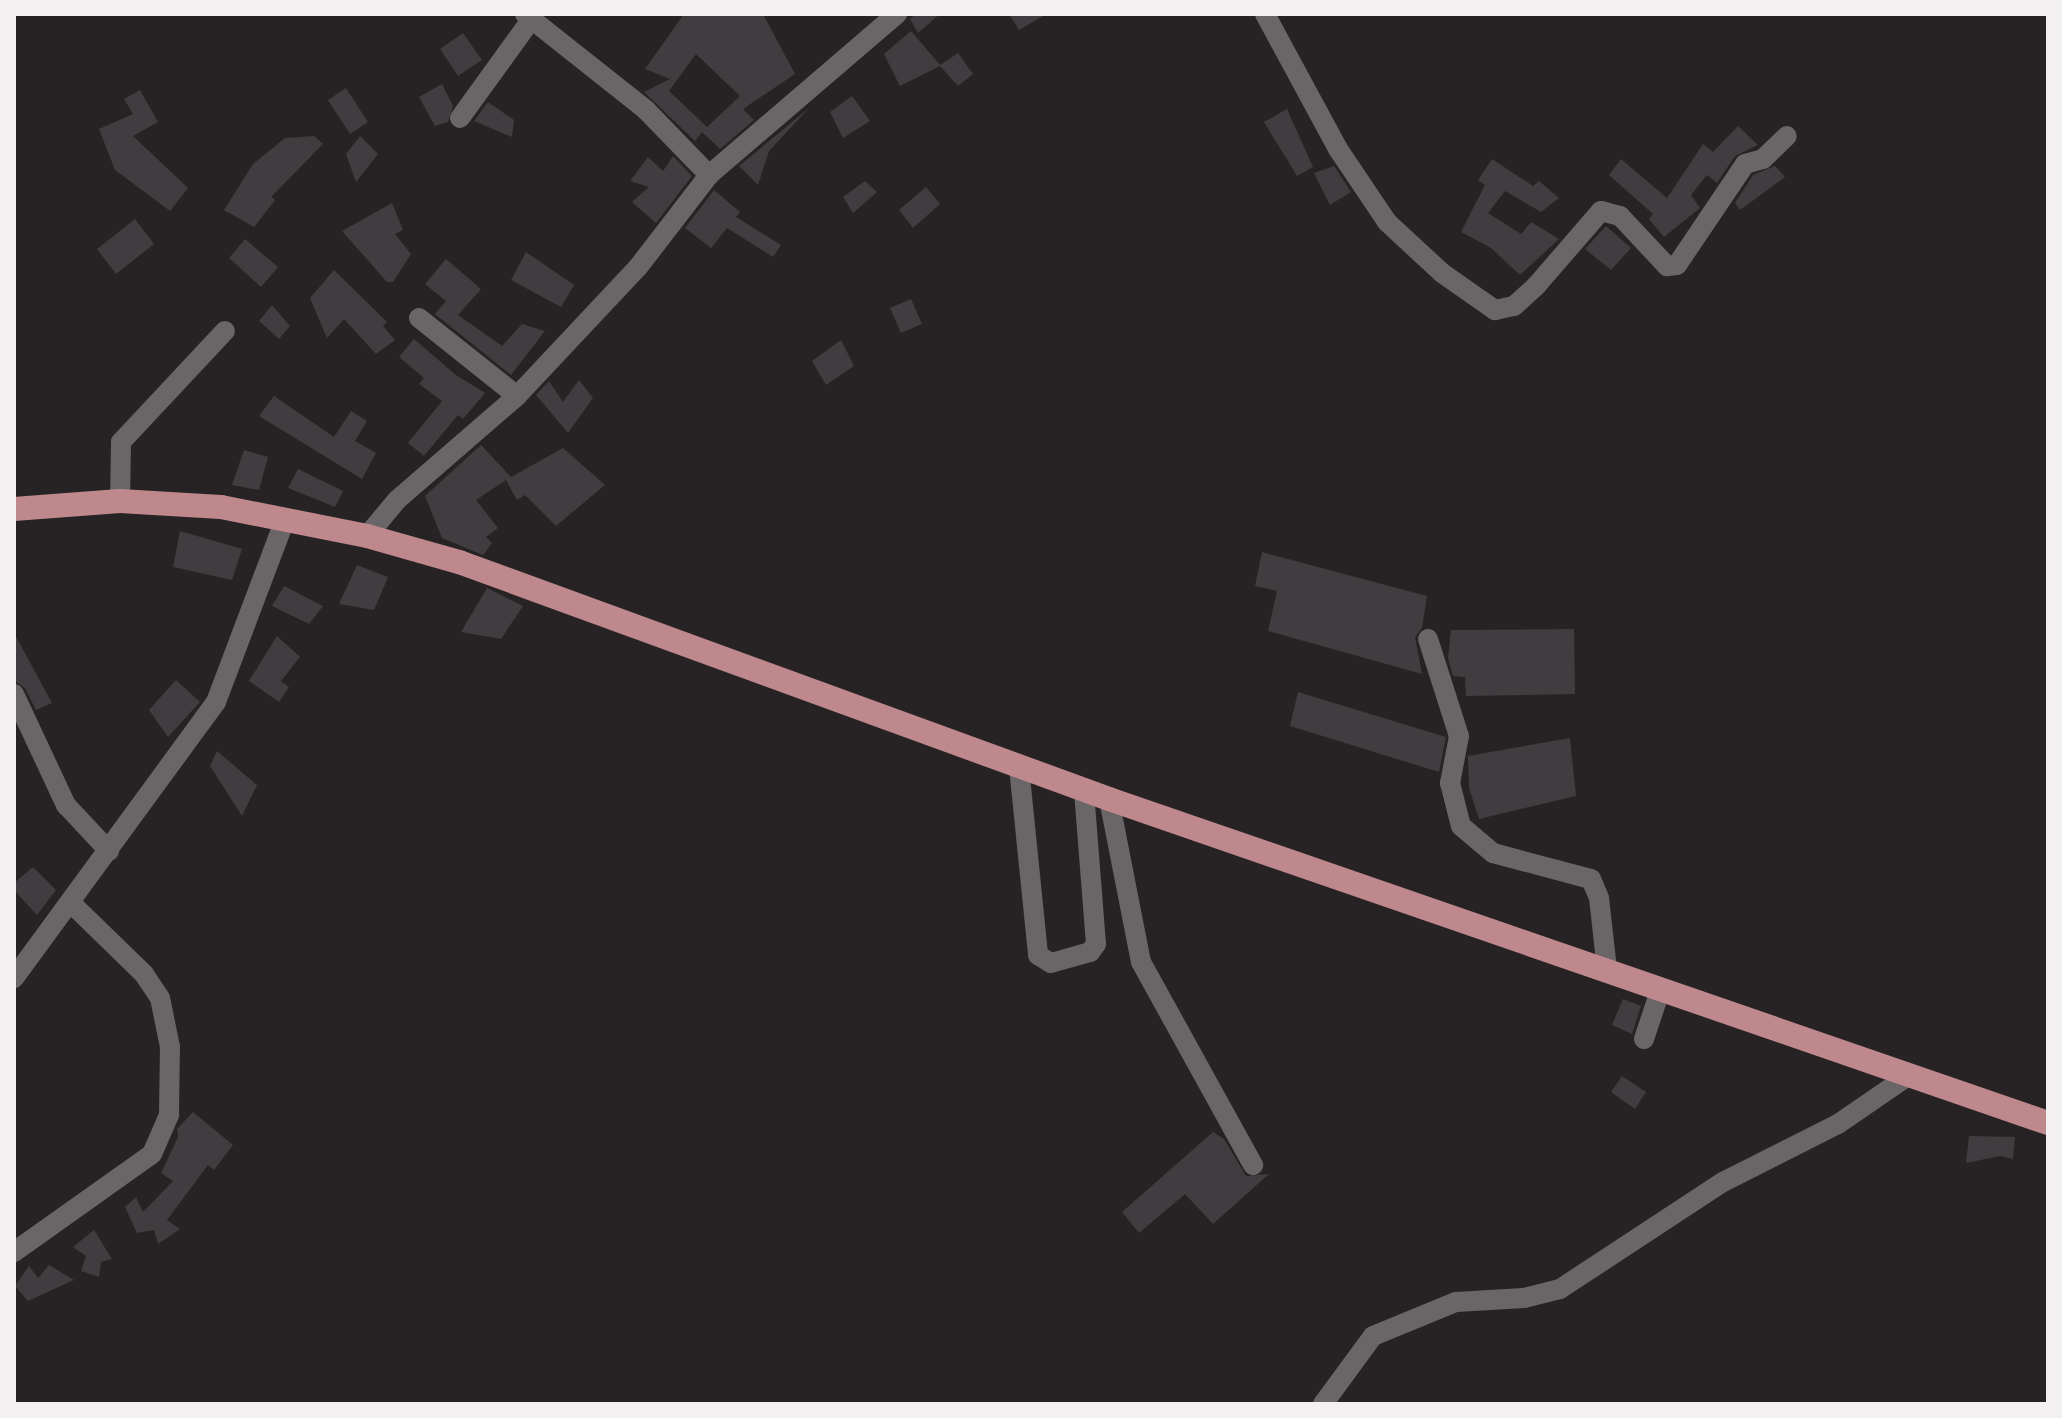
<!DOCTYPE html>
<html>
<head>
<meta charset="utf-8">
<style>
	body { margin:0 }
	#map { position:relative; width:2062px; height:1418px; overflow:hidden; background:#272324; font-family:"Varela Round",sans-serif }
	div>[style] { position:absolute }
	.building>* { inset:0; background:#403c3f }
	.minor>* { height:20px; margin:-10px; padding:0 10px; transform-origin:10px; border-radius:10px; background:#6a6567 }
	.major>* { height:24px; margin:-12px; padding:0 12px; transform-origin:12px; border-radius:12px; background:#bf888c }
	span { translate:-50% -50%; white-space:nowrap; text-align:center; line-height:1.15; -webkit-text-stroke:6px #272324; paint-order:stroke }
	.frame { position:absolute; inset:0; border:16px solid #f3f0f1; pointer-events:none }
</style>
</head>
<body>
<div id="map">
	<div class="building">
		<div style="clip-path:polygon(evenodd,684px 14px,763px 14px,795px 74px,743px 109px,754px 120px,720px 149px,702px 132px,695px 141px,644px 92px,670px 79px,645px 69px,684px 14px,696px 54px,740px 96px,707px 127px,669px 91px,696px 54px)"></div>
		<div style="clip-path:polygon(916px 14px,940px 14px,918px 33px,910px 19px)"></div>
		<div style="clip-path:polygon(1009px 14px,1047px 14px,1019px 30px)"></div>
		<div style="clip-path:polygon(911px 31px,940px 65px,958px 53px,973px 74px,958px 86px,940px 66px,900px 86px,884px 54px)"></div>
		<div style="clip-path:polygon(463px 33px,482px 60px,458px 76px,440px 49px)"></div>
		<div style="clip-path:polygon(442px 84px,453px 106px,448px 122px,435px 126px,419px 97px)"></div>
		<div style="clip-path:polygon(346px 88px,368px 122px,350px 134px,328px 100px)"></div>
		<div style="clip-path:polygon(140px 90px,158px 122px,133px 136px,188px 188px,170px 211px,115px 170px,99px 129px,133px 114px,124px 99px)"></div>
		<div style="clip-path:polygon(852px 96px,870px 121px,843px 138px,830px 112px)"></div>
		<div style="clip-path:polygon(488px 102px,514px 120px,512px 137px,474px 121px)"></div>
		<div style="clip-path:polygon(809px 108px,769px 151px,758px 185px,739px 166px)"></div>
		<div style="clip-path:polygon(1287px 109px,1313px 167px,1297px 176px,1264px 122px)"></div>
		<div style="clip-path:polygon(1738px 126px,1758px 145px,1735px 156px,1717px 183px,1707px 175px,1691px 195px,1700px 208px,1664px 237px,1649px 219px,1653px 214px,1609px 175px,1621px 159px,1667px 198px,1703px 144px,1713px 152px)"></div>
		<div style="clip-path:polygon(314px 136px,323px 144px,271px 197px,275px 200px,254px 227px,224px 210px,253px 164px,285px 138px)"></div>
		<div style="clip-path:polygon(360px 136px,378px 154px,356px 182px,346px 154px)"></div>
		<div style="clip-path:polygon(673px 156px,692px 176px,656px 223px,632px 202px,649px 187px,630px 181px,648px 157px,663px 171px)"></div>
		<div style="clip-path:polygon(1492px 159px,1533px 186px,1539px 181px,1559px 198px,1541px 212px,1505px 191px,1488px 213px,1521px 234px,1531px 222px,1559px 239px,1520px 275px,1491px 248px,1461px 232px,1485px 185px,1478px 180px)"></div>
		<div style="clip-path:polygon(1334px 166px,1351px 192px,1330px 205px,1314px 173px)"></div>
		<div style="clip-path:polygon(1775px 166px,1785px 177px,1740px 210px,1735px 203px,1753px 175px)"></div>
		<div style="clip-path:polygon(865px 181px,877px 192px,853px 213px,843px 197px)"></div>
		<div style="clip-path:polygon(926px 187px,940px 204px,913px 228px,899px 210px)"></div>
		<div style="clip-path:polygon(714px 190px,740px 212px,736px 217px,781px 245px,773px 257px,727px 228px,711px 248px,685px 228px)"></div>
		<div style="clip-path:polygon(392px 203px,403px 230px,395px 234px,411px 254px,393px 282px,387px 282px,342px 231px)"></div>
		<div style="clip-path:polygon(135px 219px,154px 244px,116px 274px,97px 249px)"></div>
		<div style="clip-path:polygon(1606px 226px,1631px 248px,1611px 270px,1585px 249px)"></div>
		<div style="clip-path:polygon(245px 239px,278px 267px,261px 287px,229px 258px)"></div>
		<div style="clip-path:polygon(526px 252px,574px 285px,561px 307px,511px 280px)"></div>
		<div style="clip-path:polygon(446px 259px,481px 289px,458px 315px,502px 346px,522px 324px,545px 331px,511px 375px,435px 314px,446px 301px,425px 284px)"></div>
		<div style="clip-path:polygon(334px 270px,387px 322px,383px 326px,395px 340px,376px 354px,344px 319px,327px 338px,310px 298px)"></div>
		<div style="clip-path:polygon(911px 299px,922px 324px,901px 333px,890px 308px)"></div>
		<div style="clip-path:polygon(272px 305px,290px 326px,279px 339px,259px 321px)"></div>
		<div style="clip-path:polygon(414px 339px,456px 375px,485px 393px,463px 419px,458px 415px,424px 456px,408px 443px,442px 401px,419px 384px,424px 378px,399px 357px)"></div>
		<div style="clip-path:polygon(841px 340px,854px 366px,826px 385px,812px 361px)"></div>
		<div style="clip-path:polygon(579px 380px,593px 398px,568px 433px,536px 395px,549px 381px,563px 402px)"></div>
		<div style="clip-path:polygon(274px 396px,334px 437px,351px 411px,367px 421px,355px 441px,376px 453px,362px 479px,259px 416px)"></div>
		<div style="clip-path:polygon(481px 445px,511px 477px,563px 448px,605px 485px,556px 526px,525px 495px,517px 500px,506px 480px,476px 500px,498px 528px,486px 537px,492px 543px,483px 555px,442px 538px,425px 496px)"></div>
		<div style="clip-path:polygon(244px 450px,268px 457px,259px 490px,232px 485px)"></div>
		<div style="clip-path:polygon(298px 469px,343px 491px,335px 507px,288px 488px)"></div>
		<div style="clip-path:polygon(180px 531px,242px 549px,232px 580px,173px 567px)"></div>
		<div style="clip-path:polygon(1262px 552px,1427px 596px,1422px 628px,1415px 637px,1422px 674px,1268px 631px,1277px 591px,1255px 586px)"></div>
		<div style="clip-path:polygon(357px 565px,388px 577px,374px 610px,339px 604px)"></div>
		<div style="clip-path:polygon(284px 586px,323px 606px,309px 624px,272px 606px)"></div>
		<div style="clip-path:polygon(487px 588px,523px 606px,501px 639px,461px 632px)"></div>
		<div style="clip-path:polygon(1574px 629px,1575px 694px,1466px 696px,1465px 677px,1453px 676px,1448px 658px,1451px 630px)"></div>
		<div style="clip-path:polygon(14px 633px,52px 703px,36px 710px,25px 688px,15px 681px)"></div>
		<div style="clip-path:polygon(277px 636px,300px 657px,281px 681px,289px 687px,279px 702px,249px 681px)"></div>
		<div style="clip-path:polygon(176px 680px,200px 702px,168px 737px,149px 710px)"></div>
		<div style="clip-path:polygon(1298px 692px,1446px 737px,1439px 772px,1290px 726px)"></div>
		<div style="clip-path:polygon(1570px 738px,1576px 796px,1479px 819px,1469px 788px,1468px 756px)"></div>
		<div style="clip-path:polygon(217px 751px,257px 785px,242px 816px,210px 766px)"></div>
		<div style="clip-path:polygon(33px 867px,56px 890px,37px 915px,14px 890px,14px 883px)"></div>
		<div style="clip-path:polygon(1623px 999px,1641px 1006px,1632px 1034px,1612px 1025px)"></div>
		<div style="clip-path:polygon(1622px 1076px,1646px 1092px,1635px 1109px,1611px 1092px)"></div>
		<div style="clip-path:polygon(193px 1112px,233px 1145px,214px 1170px,208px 1165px,167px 1220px,180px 1229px,158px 1244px,154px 1230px,137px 1233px,125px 1207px,136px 1197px,143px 1212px,173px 1181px,161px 1173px,178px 1137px,177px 1129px)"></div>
		<div style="clip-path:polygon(1213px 1132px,1224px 1139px,1246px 1176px,1269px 1174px,1213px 1224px,1185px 1194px,1139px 1233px,1122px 1212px)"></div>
		<div style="clip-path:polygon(1969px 1136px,2015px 1137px,2013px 1159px,2000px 1156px,1966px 1163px)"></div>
		<div style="clip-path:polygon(94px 1230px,112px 1259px,101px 1262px,99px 1277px,81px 1271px,86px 1256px,73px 1247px)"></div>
		<div style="clip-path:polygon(49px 1265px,74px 1280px,28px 1301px,15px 1286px,29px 1266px,38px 1278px)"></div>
	</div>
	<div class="minor">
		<div style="left:525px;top:14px;width:154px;rotate:38.4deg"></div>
		<div style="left:646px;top:110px;width:91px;rotate:45.9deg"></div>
		<div style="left:1265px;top:14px;width:153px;rotate:61.6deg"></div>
		<div style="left:1338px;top:149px;width:88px;rotate:56.1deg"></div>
		<div style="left:1387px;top:222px;width:75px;rotate:42.8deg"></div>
		<div style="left:1442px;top:273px;width:65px;rotate:34.9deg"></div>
		<div style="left:1495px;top:310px;width:19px;rotate:-12deg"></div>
		<div style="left:1514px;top:306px;width:30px;rotate:-42deg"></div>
		<div style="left:1536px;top:286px;width:99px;rotate:-49.1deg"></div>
		<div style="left:1601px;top:211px;width:20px;rotate:15deg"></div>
		<div style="left:1620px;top:216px;width:69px;rotate:46.8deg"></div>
		<div style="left:1667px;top:266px;width:10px;rotate:-6deg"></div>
		<div style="left:1677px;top:265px;width:122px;rotate:-56deg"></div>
		<div style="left:1745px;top:164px;width:19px;rotate:-16deg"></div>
		<div style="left:1763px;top:159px;width:33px;rotate:-44deg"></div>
		<div style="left:460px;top:118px;width:121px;rotate:-54.1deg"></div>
		<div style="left:419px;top:318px;width:125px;rotate:38.5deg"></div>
		<div style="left:120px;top:501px;width:59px;rotate:-89deg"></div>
		<div style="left:121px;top:442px;width:152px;rotate:-46.9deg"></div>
		<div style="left:367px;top:536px;width:47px;rotate:-50.2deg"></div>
		<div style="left:397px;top:500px;width:159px;rotate:-40.9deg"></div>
		<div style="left:517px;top:396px;width:178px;rotate:-46.8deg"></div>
		<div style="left:639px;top:266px;width:115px;rotate:-52.4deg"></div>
		<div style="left:709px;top:175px;width:248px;rotate:-40.6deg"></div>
		<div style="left:1428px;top:639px;width:102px;rotate:72.3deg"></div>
		<div style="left:1459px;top:736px;width:48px;rotate:100.8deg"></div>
		<div style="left:1450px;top:783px;width:44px;rotate:75.7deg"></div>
		<div style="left:1461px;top:826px;width:42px;rotate:40.2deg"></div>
		<div style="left:1493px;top:853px;width:101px;rotate:14.9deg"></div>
		<div style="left:1591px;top:879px;width:21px;rotate:67deg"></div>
		<div style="left:1599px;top:898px;width:71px;rotate:83.6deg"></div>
		<div style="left:14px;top:694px;width:123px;rotate:64.9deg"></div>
		<div style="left:66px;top:805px;width:63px;rotate:46.9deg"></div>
		<div style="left:1019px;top:767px;width:189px;rotate:84.2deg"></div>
		<div style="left:1038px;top:955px;width:15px;rotate:32deg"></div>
		<div style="left:1051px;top:963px;width:41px;rotate:-15.8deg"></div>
		<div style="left:1090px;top:952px;width:10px;rotate:-53deg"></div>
		<div style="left:1096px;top:944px;width:154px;rotate:-94.5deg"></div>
		<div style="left:1109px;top:799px;width:166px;rotate:78.9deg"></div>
		<div style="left:1141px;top:962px;width:232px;rotate:61.1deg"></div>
		<div style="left:14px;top:978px;width:342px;rotate:-53.8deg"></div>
		<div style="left:216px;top:702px;width:196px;rotate:-69.3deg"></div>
		<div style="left:1644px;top:1039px;width:54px;rotate:-71.6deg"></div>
		<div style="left:14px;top:1252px;width:169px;rotate:-35.4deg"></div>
		<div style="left:152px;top:1154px;width:43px;rotate:-66.4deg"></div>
		<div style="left:169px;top:1115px;width:68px;rotate:-89.2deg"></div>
		<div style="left:170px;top:1047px;width:50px;rotate:-101.5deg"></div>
		<div style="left:160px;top:998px;width:29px;rotate:-124deg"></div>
		<div style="left:144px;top:974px;width:102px;rotate:-135.8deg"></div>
		<div style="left:1323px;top:1404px;width:84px;rotate:-53.7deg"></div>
		<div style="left:1373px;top:1336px;width:90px;rotate:-22.3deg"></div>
		<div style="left:1456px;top:1302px;width:68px;rotate:-3.4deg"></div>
		<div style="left:1524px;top:1298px;width:37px;rotate:-14deg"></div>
		<div style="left:1560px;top:1289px;width:195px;rotate:-33.3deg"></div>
		<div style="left:1723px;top:1182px;width:129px;rotate:-26.8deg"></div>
		<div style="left:1838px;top:1124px;width:88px;rotate:-34.4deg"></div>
	</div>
	<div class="major">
		<div style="left:14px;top:509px;width:106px;rotate:-4.3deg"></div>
		<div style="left:120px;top:501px;width:101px;rotate:3.4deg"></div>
		<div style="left:221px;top:507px;width:149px;rotate:11.2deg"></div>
		<div style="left:367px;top:536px;width:96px;rotate:15.8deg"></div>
		<div style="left:459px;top:562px;width:692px;rotate:20.03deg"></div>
		<div style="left:1109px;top:799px;width:993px;rotate:19.04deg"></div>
	</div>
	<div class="frame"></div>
</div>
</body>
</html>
